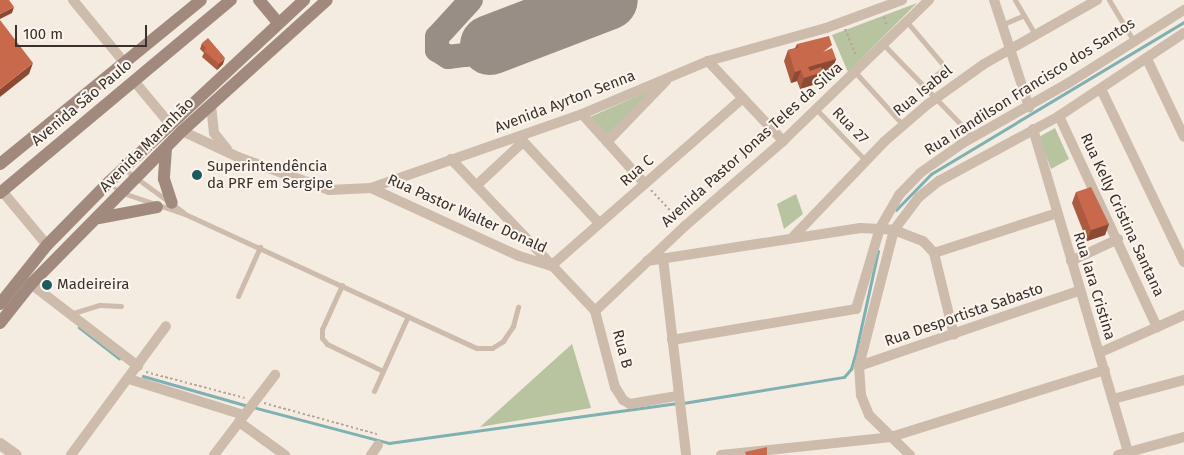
<!DOCTYPE html>
<html>
<head>
<meta charset="utf-8">
<style>
	body { margin:0 }
	#map { position:relative; width:1184px; height:455px; overflow:hidden; background:#f4ebe1; font-family:"Fira Sans",sans-serif }
	div>[style] { position:absolute }
	.green>* { inset:0; background:#b8c4a0 }
	.stream>* { height:2.5px; margin:-1.25px; padding:0 1.25px; transform-origin:1.25px; border-radius:1.25px; background:#7fb0b2 }
	.taxiway>* { height:24px; margin:-12px; padding:0 12px; transform-origin:12px; border-radius:12px; background:#988e86 }
	.runway>* { height:60px; margin:-30px; padding:0 30px; transform-origin:30px; border-radius:30px; background:#988e86 }
	.path>* { height:2px; margin-top:-1px; transform-origin:0; background:repeating-linear-gradient(90deg,#b9a596 0 2.5px,transparent 0 5px) }
	.service>* { height:5px; margin:-2.5px; padding:0 2.5px; transform-origin:2.5px; border-radius:2.5px; background:#cdbbac }
	.minor>* { height:10px; margin:-5px; padding:0 5px; transform-origin:5px; border-radius:5px; background:#cdbbac }
	.tertiary>* { height:12px; margin:-6px; padding:0 6px; transform-origin:6px; border-radius:6px; background:#cdbbac }
	.secondary>* { height:12px; margin:-6px; padding:0 6px; transform-origin:6px; border-radius:6px; background:#a18a7d }
	.wall>* { inset:0; background:#ac5a40 }
	.shaded-wall>* { inset:0; background:#8c4a34 }
	.building>* { inset:0; background:#c8694b }
	.dots>* { width:14px; height:14px; translate:-50% -50%; box-sizing:border-box; border:2px solid #fbf5ee; border-radius:50% }
	span { translate:-50% -50%; white-space:nowrap; text-align:center; line-height:1.15; -webkit-text-stroke:4px #fbf5ee; paint-order:stroke }
	.street-label { font-size:15px; color:#3b302b }
	.poi-label { font-size:15px; color:#3b302b }
	.left { translate:0 -50%; text-align:left }
	.scale { position:absolute; left:15px; top:25px; width:132px; height:22px; box-sizing:border-box; border:2px solid #3b302b; border-top:0; padding-left:6px; font-size:15px; line-height:18px; white-space:nowrap; color:#3b302b; -webkit-text-stroke:4px #fbf5ee; paint-order:stroke }
</style>
</head>
<body>
<div id="map">
	<div class="green">
		<div style="clip-path:polygon(917px 3px,848px 72px,832px 35px)"></div>
		<div style="clip-path:polygon(653px 89px,607px 135px,590px 117px)"></div>
		<div style="clip-path:polygon(1055px 128px,1069px 159px,1051px 169px,1039px 137px)"></div>
		<div style="clip-path:polygon(796px 194px,803px 214px,784px 229px,777px 204px)"></div>
		<div style="clip-path:polygon(572px 344px,591px 408px,480px 427px)"></div>
	</div>
	<div class="stream">
		<div style="left:896px;top:210px;width:50px;rotate:-45.8deg"></div>
		<div style="left:931px;top:174px;width:295px;rotate:-31deg"></div>
		<div style="left:79px;top:327px;width:51px;rotate:37.8deg"></div>
		<div style="left:143px;top:376px;width:109px;rotate:15.9deg"></div>
		<div style="left:683px;top:403px;width:163px;rotate:-9.2deg"></div>
		<div style="left:844px;top:377px;width:11px;rotate:-49deg"></div>
		<div style="left:851px;top:369px;width:19px;rotate:-74deg"></div>
		<div style="left:856px;top:351px;width:102px;rotate:-77.6deg"></div>
		<div style="left:253px;top:407px;width:141px;rotate:14.8deg"></div>
		<div style="left:389px;top:443px;width:291px;rotate:-7.9deg"></div>
	</div>
	<div class="taxiway">
		<div style="left:471px;top:0;width:50px;rotate:132.6deg"></div>
		<div style="left:437px;top:37px;width:13px;rotate:90deg"></div>
		<div style="left:437px;top:50px;width:13px;rotate:32deg"></div>
		<div style="left:448px;top:57px;width:17px;rotate:-7deg"></div>
		<div style="left:465px;top:55px;width:27px;rotate:-22deg"></div>
	</div>
	<div class="runway">
		<div style="left:490px;top:45px;width:126px;rotate:-20.9deg"></div>
	</div>
	<div class="path">
		<div style="left:884px;top:17px;width:10px;rotate:73deg"></div>
		<div style="left:845px;top:29px;width:30px;rotate:67deg"></div>
		<div style="left:651px;top:190px;width:40px;rotate:47deg"></div>
		<div style="left:146px;top:372px;width:102px;rotate:14.7deg"></div>
		<div style="left:264px;top:403px;width:120px;rotate:15.4deg"></div>
	</div>
	<div class="service">
		<div style="left:1015px;top:0;width:42px;rotate:59.7deg"></div>
		<div style="left:1109px;top:0;width:47px;rotate:59deg"></div>
		<div style="left:907px;top:22px;width:59px;rotate:49.8deg"></div>
		<div style="left:945px;top:67px;width:27px;rotate:138deg"></div>
		<div style="left:1001px;top:25px;width:25px;rotate:-23deg"></div>
		<div style="left:884px;top:45px;width:128px;rotate:45.9deg"></div>
		<div style="left:855px;top:72px;width:72px;rotate:47.8deg"></div>
		<div style="left:816px;top:109px;width:72px;rotate:46.1deg"></div>
		<div style="left:124px;top:169px;width:73px;rotate:36.1deg"></div>
		<div style="left:110px;top:183px;width:16px;rotate:38deg"></div>
		<div style="left:123px;top:193px;width:65px;rotate:18.7deg"></div>
		<div style="left:185px;top:214px;width:321px;rotate:24.7deg"></div>
		<div style="left:477px;top:348px;width:15px"></div>
		<div style="left:492px;top:348px;width:13px;rotate:-32deg"></div>
		<div style="left:503px;top:341px;width:18px;rotate:-56deg"></div>
		<div style="left:513px;top:326px;width:20px;rotate:-75deg"></div>
		<div style="left:342px;top:285px;width:48px;rotate:114.4deg"></div>
		<div style="left:322px;top:329px;width:9px;rotate:90deg"></div>
		<div style="left:322px;top:338px;width:8px;rotate:50deg"></div>
		<div style="left:327px;top:344px;width:62px;rotate:25.7deg"></div>
		<div style="left:238px;top:296px;width:54px;rotate:-65.8deg"></div>
		<div style="left:70px;top:314px;width:31px;rotate:-17deg"></div>
		<div style="left:100px;top:305px;width:21px;rotate:3deg"></div>
		<div style="left:374px;top:391px;width:82px;rotate:-65.6deg"></div>
	</div>
	<div class="minor">
		<div style="left:73px;top:0;width:80px;rotate:50.6deg"></div>
		<div style="left:994px;top:0;width:113px;rotate:71.9deg"></div>
		<div style="left:1147px;top:59px;width:86px;rotate:64.6deg"></div>
		<div style="left:708px;top:61px;width:110px;rotate:46.8deg"></div>
		<div style="left:134px;top:81px;width:56px;rotate:50.1deg"></div>
		<div style="left:1101px;top:89px;width:192px;rotate:64.4deg"></div>
		<div style="left:211px;top:105px;width:28px;rotate:84deg"></div>
		<div style="left:214px;top:133px;width:21px;rotate:51deg"></div>
		<div style="left:582px;top:114px;width:94px;rotate:48deg"></div>
		<div style="left:1059px;top:116px;width:233px;rotate:65.1deg"></div>
		<div style="left:1033px;top:129px;width:337px;rotate:73.6deg"></div>
		<div style="left:182px;top:131px;width:62px;rotate:24.9deg"></div>
		<div style="left:238px;top:157px;width:97px;rotate:19.9deg"></div>
		<div style="left:329px;top:190px;width:42px;rotate:-2.7deg"></div>
		<div style="left:371px;top:188px;width:224px;rotate:-19.3deg"></div>
		<div style="left:582px;top:114px;width:137px;rotate:-22.8deg"></div>
		<div style="left:708px;top:61px;width:123px;rotate:-15.6deg"></div>
		<div style="left:826px;top:28px;width:81px;rotate:-20.2deg"></div>
		<div style="left:519px;top:137px;width:117px;rotate:47.1deg"></div>
		<div style="left:607px;top:142px;width:85px;rotate:-46deg"></div>
		<div style="left:451px;top:159px;width:209px;rotate:46.5deg"></div>
		<div style="left:595px;top:311px;width:79px;rotate:75.3deg"></div>
		<div style="left:615px;top:387px;width:15px;rotate:58deg"></div>
		<div style="left:623px;top:400px;width:8px;rotate:30deg"></div>
		<div style="left:630px;top:404px;width:48px;rotate:-9.7deg"></div>
		<div style="left:477px;top:185px;width:63px;rotate:-43.1deg"></div>
		<div style="left:371px;top:188px;width:163px;rotate:24.7deg"></div>
		<div style="left:519px;top:256px;width:34px;rotate:17deg"></div>
		<div style="left:2px;top:191px;width:70px;rotate:50.2deg"></div>
		<div style="left:792px;top:238px;width:134px;rotate:-46.2deg"></div>
		<div style="left:885px;top:141px;width:57px;rotate:-40.7deg"></div>
		<div style="left:928px;top:104px;width:69px;rotate:-35.5deg"></div>
		<div style="left:984px;top:64px;width:130px;rotate:-29.5deg"></div>
		<div style="left:934px;top:253px;width:129px;rotate:-18deg"></div>
		<div style="left:663px;top:258px;width:198px;rotate:83.3deg"></div>
		<div style="left:647px;top:261px;width:216px;rotate:-8.8deg"></div>
		<div style="left:860px;top:228px;width:34px;rotate:3deg"></div>
		<div style="left:894px;top:230px;width:31px;rotate:21deg"></div>
		<div style="left:923px;top:241px;width:16px;rotate:47deg"></div>
		<div style="left:934px;top:253px;width:84px;rotate:76.3deg"></div>
		<div style="left:1071px;top:261px;width:52px;rotate:-25.1deg"></div>
		<div style="left:551px;top:266px;width:255px;rotate:-41.2deg"></div>
		<div style="left:31px;top:284px;width:135px;rotate:37.5deg"></div>
		<div style="left:595px;top:311px;width:124px;rotate:-43.4deg"></div>
		<div style="left:685px;top:226px;width:130px;rotate:-40.9deg"></div>
		<div style="left:783px;top:141px;width:203px;rotate:-44deg"></div>
		<div style="left:672px;top:340px;width:187px;rotate:-9.6deg"></div>
		<div style="left:856px;top:309px;width:84px;rotate:-73.5deg"></div>
		<div style="left:880px;top:228px;width:39px;rotate:-60deg"></div>
		<div style="left:900px;top:194px;width:29px;rotate:-46deg"></div>
		<div style="left:920px;top:173px;width:52px;rotate:-34.9deg"></div>
		<div style="left:963px;top:143px;width:123px;rotate:-29.7deg"></div>
		<div style="left:1070px;top:82px;width:135px;rotate:-32.3deg"></div>
		<div style="left:1099px;top:353px;width:93px;rotate:-24.1deg"></div>
		<div style="left:859px;top:366px;width:231px;rotate:-18.9deg"></div>
		<div style="left:129px;top:379px;width:120px;rotate:17.5deg"></div>
		<div style="left:1113px;top:399px;width:73px;rotate:-15deg"></div>
		<div style="left:239px;top:422px;width:57px;rotate:35.7deg"></div>
		<div style="left:71px;top:455px;width:160px;rotate:-53.6deg"></div>
		<div style="left:214px;top:455px;width:101px;rotate:-52.7deg"></div>
		<div style="left:371px;top:455px;width:12px;rotate:-55deg"></div>
		<div style="left:721px;top:455px;width:171px;rotate:-6deg"></div>
		<div style="left:891px;top:437px;width:224px;rotate:-17.4deg"></div>
		<div style="left:910px;top:455px;width:57px;rotate:-135.7deg"></div>
		<div style="left:869px;top:415px;width:22px;rotate:-112deg"></div>
		<div style="left:861px;top:395px;width:29px;rotate:-94deg"></div>
		<div style="left:859px;top:366px;width:140px;rotate:-75.6deg"></div>
		<div style="left:894px;top:230px;width:41px;rotate:-52.9deg"></div>
		<div style="left:919px;top:197px;width:26px;rotate:-39deg"></div>
		<div style="left:939px;top:181px;width:136px;rotate:-28.4deg"></div>
		<div style="left:1059px;top:116px;width:150px;rotate:-33.6deg"></div>
		<div style="left:1118px;top:455px;width:68px;rotate:-15.3deg"></div>
	</div>
	<div class="tertiary">
		<div style="left:0;top:444px;width:19px;rotate:35deg"></div>
	</div>
	<div class="secondary">
		<div style="left:259px;top:0;width:30px;rotate:50deg"></div>
		<div style="left:166px;top:148px;width:31px;rotate:94deg"></div>
		<div style="left:164px;top:179px;width:25px;rotate:72deg"></div>
		<div style="left:0;top:164px;width:259px;rotate:-39.2deg"></div>
		<div style="left:0;top:193px;width:301px;rotate:-39.9deg"></div>
		<div style="left:99px;top:218px;width:59px;rotate:-10.7deg"></div>
		<div style="left:0;top:304px;width:75px;rotate:-51.5deg"></div>
		<div style="left:47px;top:245px;width:88px;rotate:-45.5deg"></div>
		<div style="left:109px;top:182px;width:267px;rotate:-43deg"></div>
		<div style="left:0;top:323px;width:50px;rotate:-51.5deg"></div>
		<div style="left:31px;top:284px;width:215px;rotate:-45.4deg"></div>
		<div style="left:182px;top:131px;width:195px;rotate:-42.1deg"></div>
	</div>
	<div class="wall">
		<div style="clip-path:polygon(202px 43px,223px 64px,217px 70px,202px 57px,204px 53px,200px 49px)"></div>
		<div style="clip-path:polygon(797px 44px,836px 59px,832px 70px,823px 73px,819px 83px,800px 89px,797px 81px,791px 83px,784px 61px,788px 50px,795px 48px)"></div>
		<div style="clip-path:polygon(1076px 192px,1109px 224px,1105px 235px,1087px 241px,1072px 203px)"></div>
	</div>
	<div class="shaded-wall">
		<div style="clip-path:polygon(14px 7px,12px 13px,0 19px,0 14px)"></div>
		<div style="clip-path:polygon(225px 58px,223px 64px,217px 70px,219px 64px)"></div>
		<div style="clip-path:polygon(836px 59px,832px 70px,823px 73px,819px 83px,800px 89px,808px 67px)"></div>
		<div style="clip-path:polygon(33px 63px,29px 74px,0 97px,0 89px)"></div>
		<div style="clip-path:polygon(801px 70px,797px 81px,791px 83px,795px 72px)"></div>
		<div style="clip-path:polygon(1109px 224px,1105px 235px,1087px 241px,1091px 230px)"></div>
	</div>
	<div class="building">
		<div style="clip-path:polygon(0 0,9px 0,14px 7px,0 14px)"></div>
		<div style="clip-path:polygon(0 20px,33px 63px,0 89px)"></div>
		<div style="clip-path:polygon(829px 36px,832px 45px,823px 52px,832px 48px,836px 59px,808px 67px,810px 71px,821px 67px,823px 72px,804px 78px,801px 70px,795px 72px,788px 50px,799px 48px,797px 44px)"></div>
		<div style="clip-path:polygon(208px 38px,225px 58px,219px 64px,204px 51px,206px 48px,202px 43px)"></div>
		<div style="clip-path:polygon(1091px 187px,1109px 224px,1091px 230px,1076px 192px)"></div>
		<div style="clip-path:polygon(767px 447px,767px 455px,746px 455px,745px 452px)"></div>
	</div>
	<div class="dots">
		<div style="left:197px;top:175px;background:#1f5a5e"></div>
		<div style="left:47px;top:285px;background:#1f5a5e"></div>
	</div>
	<div class="street-label">
		<span style="left:1030px;top:87px;rotate:-32deg">Rua Irandilson Francisco dos Santos</span>
		<span style="left:923px;top:91px;rotate:-39deg">Rua Isabel</span>
		<span style="left:565px;top:102px;rotate:-21deg">Avenida Ayrton Senna</span>
		<span style="left:82px;top:103px;rotate:-40deg">Avenida São Paulo</span>
		<span style="left:850px;top:126px;rotate:46deg">Rua 27</span>
		<span style="left:147px;top:145px;rotate:-45deg">Avenida Maranhão</span>
		<span style="left:752px;top:145px;rotate:-42deg">Avenida Pastor Jonas Teles da Silva</span>
		<span style="left:637px;top:171px;rotate:-41deg">Rua C</span>
		<span style="left:467px;top:214px;rotate:24deg">Rua Pastor Walter Donald</span>
		<span style="left:1122px;top:215px;rotate:65deg">Rua Kelly Cristina Santana</span>
		<span style="left:1094px;top:286px;rotate:73deg">Rua Iara Cristina</span>
		<span style="left:964px;top:315px;rotate:-19deg">Rua Desportista Sabasto</span>
		<span style="left:622px;top:349px;rotate:75deg">Rua B</span>
	</div>
	<div class="poi-label">
		<span class="left" style="left:207px;top:175px">Superintendência<br>da PRF em Sergipe</span>
		<span class="left" style="left:57px;top:285px">Madeireira</span>
	</div>
	<div class="scale">100 m</div>
</div>
</body>
</html>
